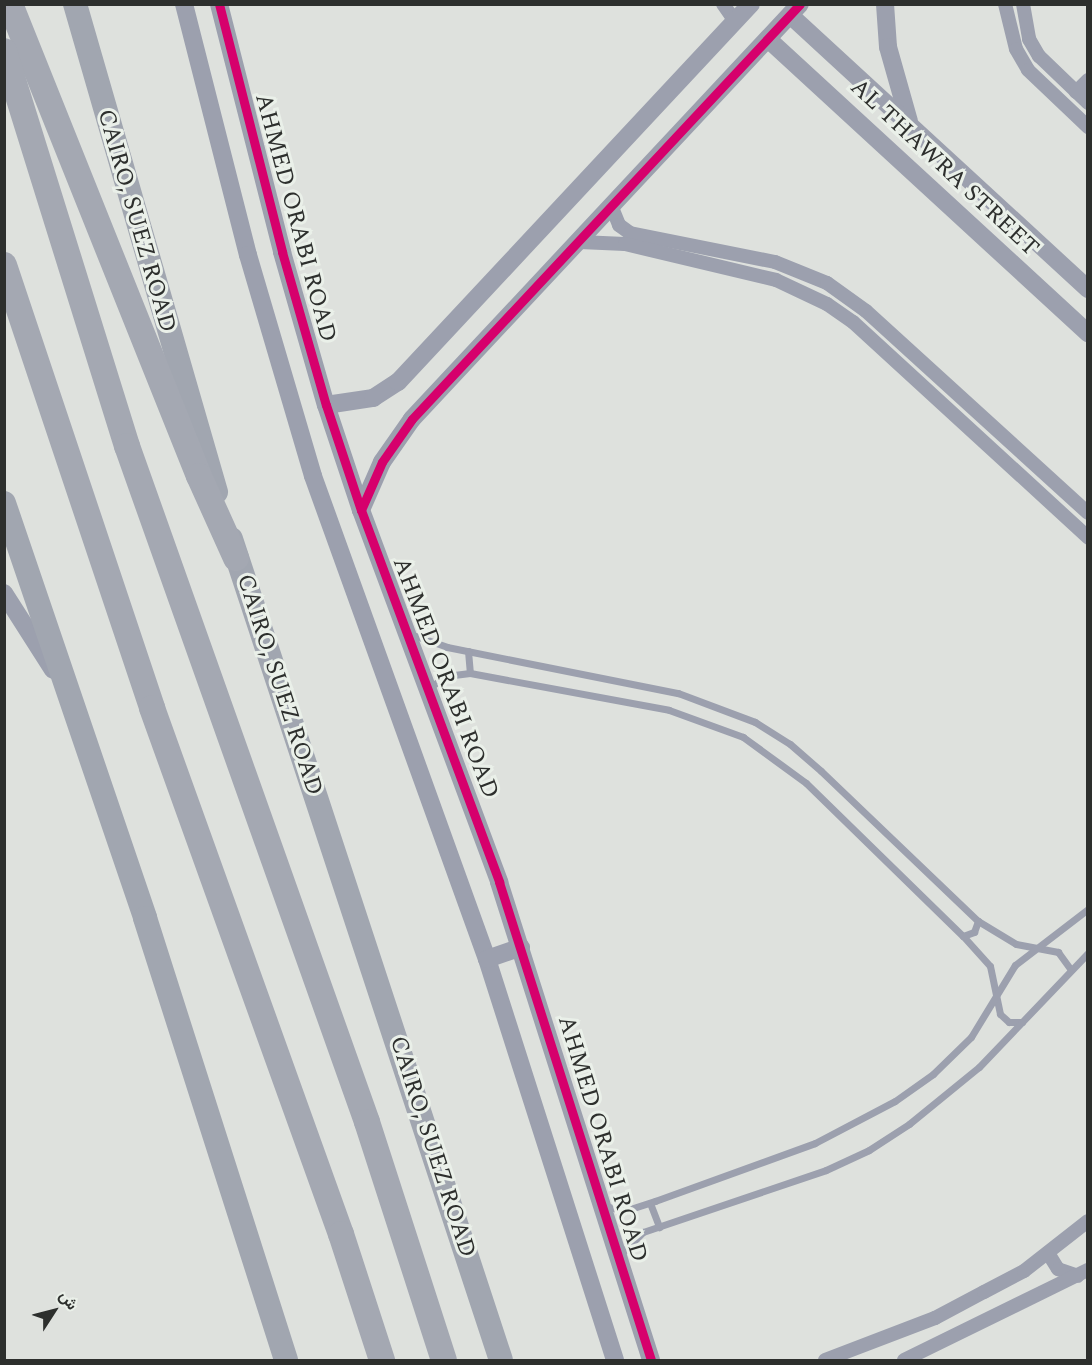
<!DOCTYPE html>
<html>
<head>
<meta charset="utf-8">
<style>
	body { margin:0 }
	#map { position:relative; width:1092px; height:1365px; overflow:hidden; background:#dee1dd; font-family:Spectral,Vazirmatn,serif }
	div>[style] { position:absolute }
	.service>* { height:7px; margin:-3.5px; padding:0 3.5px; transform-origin:3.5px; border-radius:3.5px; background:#9ca0ae }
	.minor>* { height:14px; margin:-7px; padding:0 7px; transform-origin:7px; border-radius:7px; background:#9ca0ae }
	.tertiary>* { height:18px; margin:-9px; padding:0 9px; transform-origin:9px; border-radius:9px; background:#9ca0ae }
	.trunk>* { height:24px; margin:-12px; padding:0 12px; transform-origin:12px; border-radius:12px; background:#a1a6b0 }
	.motorway>* { height:26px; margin:-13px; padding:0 13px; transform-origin:13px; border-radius:13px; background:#a4a8b2 }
	.cycleway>* { height:9px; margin:-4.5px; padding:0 4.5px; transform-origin:4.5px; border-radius:4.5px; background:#d6006c }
	span { translate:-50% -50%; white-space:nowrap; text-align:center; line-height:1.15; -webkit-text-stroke:6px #eaf0e9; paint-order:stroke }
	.street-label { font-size:24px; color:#2d2f2d }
	.frame { position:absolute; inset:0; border:6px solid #2d2f2d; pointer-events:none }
	.north { position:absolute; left:24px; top:1281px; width:60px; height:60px; -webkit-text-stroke:4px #eaf0e9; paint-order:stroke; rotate:54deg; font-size:16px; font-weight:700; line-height:24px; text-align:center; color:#2d2f2d }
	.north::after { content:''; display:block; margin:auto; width:21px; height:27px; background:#2d2f2d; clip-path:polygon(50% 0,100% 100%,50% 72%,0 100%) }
</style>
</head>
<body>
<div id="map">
	<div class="service">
		<div style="left:410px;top:634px;width:39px;rotate:19deg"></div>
		<div style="left:447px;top:647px;width:236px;rotate:11.3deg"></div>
		<div style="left:678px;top:693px;width:82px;rotate:20.6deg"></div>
		<div style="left:755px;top:722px;width:41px;rotate:32.2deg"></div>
		<div style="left:790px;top:744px;width:41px;rotate:41.1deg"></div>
		<div style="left:821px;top:771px;width:217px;rotate:43.7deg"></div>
		<div style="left:978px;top:921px;width:44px;rotate:31.2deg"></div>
		<div style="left:1016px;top:944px;width:43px;rotate:10.8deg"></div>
		<div style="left:1058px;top:952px;width:22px;rotate:54deg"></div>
		<div style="left:468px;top:651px;width:22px;rotate:85deg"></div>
		<div style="left:429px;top:688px;width:21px;rotate:-35deg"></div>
		<div style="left:446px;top:676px;width:24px;rotate:-7deg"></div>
		<div style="left:470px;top:673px;width:202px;rotate:10.5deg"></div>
		<div style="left:669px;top:710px;width:79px;rotate:20deg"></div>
		<div style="left:743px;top:737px;width:78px;rotate:36.1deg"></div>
		<div style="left:806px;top:783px;width:219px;rotate:44.3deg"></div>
		<div style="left:963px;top:936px;width:40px;rotate:48deg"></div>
		<div style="left:990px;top:966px;width:49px;rotate:78.2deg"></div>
		<div style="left:1000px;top:1014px;width:12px;rotate:42deg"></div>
		<div style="left:1009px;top:1022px;width:13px"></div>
		<div style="left:963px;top:936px;width:12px;rotate:-20deg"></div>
		<div style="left:974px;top:932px;width:12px;rotate:-70deg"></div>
		<div style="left:650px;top:1203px;width:26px;rotate:69deg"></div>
		<div style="left:606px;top:1206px;width:19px;rotate:16deg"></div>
		<div style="left:624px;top:1211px;width:33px;rotate:-18deg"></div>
		<div style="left:655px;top:1201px;width:170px;rotate:-19.9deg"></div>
		<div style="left:815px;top:1143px;width:90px;rotate:-27.7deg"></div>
		<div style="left:895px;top:1101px;width:47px;rotate:-35.4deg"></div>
		<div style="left:933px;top:1074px;width:53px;rotate:-44.2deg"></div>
		<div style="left:971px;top:1037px;width:84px;rotate:-58.6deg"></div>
		<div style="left:1015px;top:965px;width:92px;rotate:-37.5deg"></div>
		<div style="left:621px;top:1254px;width:31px;rotate:-45deg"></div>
		<div style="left:643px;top:1232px;width:193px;rotate:-18.7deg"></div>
		<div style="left:826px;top:1170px;width:47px;rotate:-24.9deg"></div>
		<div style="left:869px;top:1150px;width:48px;rotate:-33deg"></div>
		<div style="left:909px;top:1124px;width:90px;rotate:-39.2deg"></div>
		<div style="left:979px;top:1067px;width:158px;rotate:-46.3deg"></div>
	</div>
	<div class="minor">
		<div style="left:723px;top:4px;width:21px;rotate:55deg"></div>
		<div style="left:1005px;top:4px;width:46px;rotate:76.3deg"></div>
		<div style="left:1016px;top:49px;width:24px;rotate:60deg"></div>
		<div style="left:1028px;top:70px;width:83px;rotate:43.5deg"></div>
		<div style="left:1023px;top:4px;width:36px;rotate:80deg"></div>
		<div style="left:1029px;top:39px;width:20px;rotate:60deg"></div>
		<div style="left:1039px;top:56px;width:68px;rotate:43.8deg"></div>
		<div style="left:1076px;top:92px;width:17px;rotate:-45deg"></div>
		<div style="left:611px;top:205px;width:22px;rotate:68deg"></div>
		<div style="left:619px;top:225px;width:14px;rotate:36deg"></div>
		<div style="left:630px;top:233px;width:148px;rotate:11.3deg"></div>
		<div style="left:775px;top:262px;width:56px;rotate:22deg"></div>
		<div style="left:827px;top:283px;width:48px;rotate:35.7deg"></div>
		<div style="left:866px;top:311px;width:300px;rotate:42.3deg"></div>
		<div style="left:580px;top:242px;width:45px;rotate:2.5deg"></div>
		<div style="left:625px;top:244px;width:155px;rotate:13.4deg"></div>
		<div style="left:776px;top:280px;width:56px;rotate:25.2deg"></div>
		<div style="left:827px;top:304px;width:32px;rotate:35deg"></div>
		<div style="left:853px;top:322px;width:319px;rotate:42.5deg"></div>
		<div style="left:1048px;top:1253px;width:19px;rotate:58deg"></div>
		<div style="left:1058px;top:1269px;width:21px;rotate:19deg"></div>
		<div style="left:825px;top:1360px;width:118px;rotate:-20.9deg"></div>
		<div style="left:935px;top:1318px;width:55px;rotate:-28deg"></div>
		<div style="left:984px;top:1292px;width:45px;rotate:-27.7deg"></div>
		<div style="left:1024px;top:1271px;width:81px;rotate:-38deg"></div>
		<div style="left:904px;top:1360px;width:205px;rotate:-26.1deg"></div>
	</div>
	<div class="tertiary">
		<div style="left:184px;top:4px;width:259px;rotate:75.7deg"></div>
		<div style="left:248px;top:255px;width:230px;rotate:73.6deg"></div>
		<div style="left:313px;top:476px;width:513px;rotate:70.19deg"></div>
		<div style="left:487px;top:959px;width:421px;rotate:72.3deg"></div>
		<div style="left:219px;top:4px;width:256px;rotate:75.7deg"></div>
		<div style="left:282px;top:252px;width:159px;rotate:74deg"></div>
		<div style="left:326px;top:405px;width:111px;rotate:71.6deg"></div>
		<div style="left:361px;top:510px;width:397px;rotate:69.6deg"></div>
		<div style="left:499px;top:882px;width:502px;rotate:72.36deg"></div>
		<div style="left:885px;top:4px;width:43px;rotate:86deg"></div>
		<div style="left:888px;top:47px;width:77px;rotate:74.2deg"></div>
		<div style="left:790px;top:15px;width:405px;rotate:42.6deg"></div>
		<div style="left:768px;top:39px;width:435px;rotate:42.6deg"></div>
		<div style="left:326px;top:405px;width:48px;rotate:-8.5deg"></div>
		<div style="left:373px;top:398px;width:30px;rotate:-33deg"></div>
		<div style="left:398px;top:382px;width:517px;rotate:-46.96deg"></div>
		<div style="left:361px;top:510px;width:52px;rotate:-66.4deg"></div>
		<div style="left:382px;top:462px;width:52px;rotate:-55.1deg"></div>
		<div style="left:412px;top:419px;width:568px;rotate:-46.93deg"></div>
		<div style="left:4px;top:593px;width:91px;rotate:57.5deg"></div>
		<div style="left:487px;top:959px;width:36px;rotate:-19deg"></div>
	</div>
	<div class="trunk">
		<div style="left:75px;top:4px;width:508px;rotate:73.88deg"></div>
		<div style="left:4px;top:503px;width:438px;rotate:71.2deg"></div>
		<div style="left:145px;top:918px;width:464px;rotate:72.3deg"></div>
		<div style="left:231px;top:539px;width:864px;rotate:71.8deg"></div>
	</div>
	<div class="motorway">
		<div style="left:10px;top:4px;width:508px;rotate:68.18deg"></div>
		<div style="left:199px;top:476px;width:90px;rotate:65.7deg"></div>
		<div style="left:4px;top:51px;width:414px;rotate:72.7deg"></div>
		<div style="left:127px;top:446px;width:717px;rotate:70.45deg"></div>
		<div style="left:367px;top:1122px;width:250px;rotate:72.1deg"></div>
		<div style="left:4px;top:265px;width:467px;rotate:71.5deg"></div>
		<div style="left:152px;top:708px;width:559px;rotate:70.24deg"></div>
		<div style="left:341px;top:1234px;width:133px;rotate:72deg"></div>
	</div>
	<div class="cycleway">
		<div style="left:219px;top:4px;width:256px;rotate:75.7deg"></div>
		<div style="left:282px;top:252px;width:159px;rotate:74deg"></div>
		<div style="left:326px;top:405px;width:111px;rotate:71.6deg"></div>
		<div style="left:361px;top:510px;width:397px;rotate:69.6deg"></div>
		<div style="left:499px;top:882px;width:502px;rotate:72.36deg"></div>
		<div style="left:361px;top:510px;width:52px;rotate:-66.4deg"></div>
		<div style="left:382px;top:462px;width:52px;rotate:-55.1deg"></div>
		<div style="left:412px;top:419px;width:568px;rotate:-46.93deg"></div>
	</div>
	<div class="street-label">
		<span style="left:944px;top:168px;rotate:43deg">AL THAWRA STREET</span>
		<span style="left:295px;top:218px;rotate:75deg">AHMED ORABI ROAD</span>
		<span style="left:136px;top:221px;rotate:74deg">CAIRO, SUEZ ROAD</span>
		<span style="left:445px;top:678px;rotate:69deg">AHMED ORABI ROAD</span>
		<span style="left:279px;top:685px;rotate:72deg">CAIRO, SUEZ ROAD</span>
		<span style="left:602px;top:1139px;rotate:73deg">AHMED ORABI ROAD</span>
		<span style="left:432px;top:1147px;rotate:72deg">CAIRO, SUEZ ROAD</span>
	</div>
	<div class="frame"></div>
	<div class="north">ش</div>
</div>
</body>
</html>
